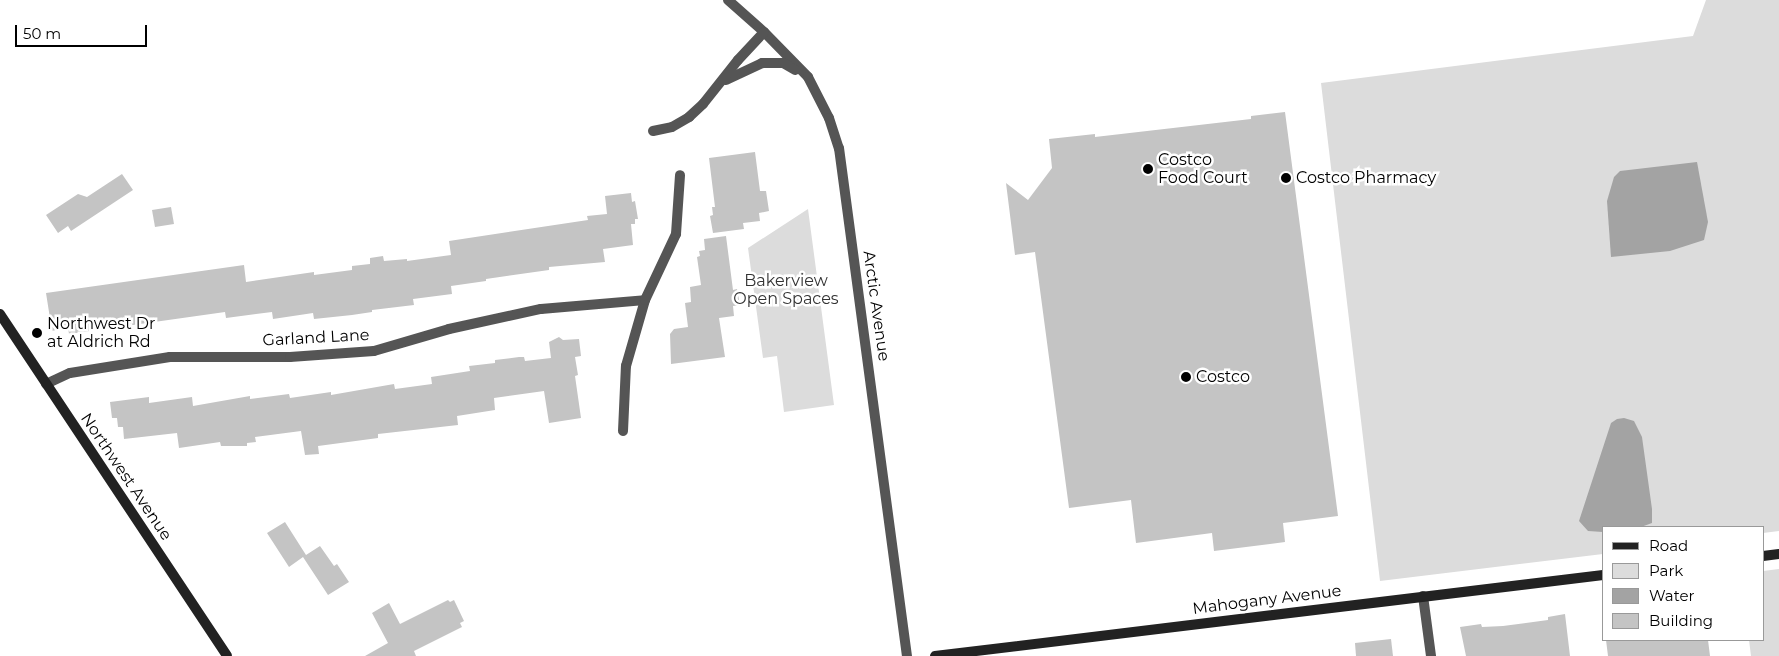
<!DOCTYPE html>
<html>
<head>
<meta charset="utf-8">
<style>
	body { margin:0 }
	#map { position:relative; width:1779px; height:656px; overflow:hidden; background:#fff; font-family:Montserrat,sans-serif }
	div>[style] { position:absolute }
	.green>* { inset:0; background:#dcdcdc }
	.water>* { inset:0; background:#a3a3a3 }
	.building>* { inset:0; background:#c4c4c4 }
	.street>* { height:10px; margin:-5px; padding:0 5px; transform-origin:5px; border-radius:5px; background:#555 }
	.secondary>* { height:10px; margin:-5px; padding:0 5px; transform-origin:5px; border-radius:5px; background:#222 }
	.dots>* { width:14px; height:14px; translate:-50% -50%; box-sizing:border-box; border:2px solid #fff; border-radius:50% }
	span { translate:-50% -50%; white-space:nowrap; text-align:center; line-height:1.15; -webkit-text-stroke:5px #fff; paint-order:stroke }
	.poi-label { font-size:16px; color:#000 }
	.left { translate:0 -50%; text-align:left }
	.park-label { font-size:16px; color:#333 }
	.street-label { font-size:16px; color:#000 }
	.legend { position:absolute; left:1602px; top:526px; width:162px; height:115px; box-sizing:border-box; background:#fff; border:1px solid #999; margin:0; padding:6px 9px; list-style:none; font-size:15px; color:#000 }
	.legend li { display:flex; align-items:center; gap:10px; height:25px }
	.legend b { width:25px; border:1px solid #999 }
	.scale { position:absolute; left:15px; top:25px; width:132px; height:22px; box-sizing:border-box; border:2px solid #000; border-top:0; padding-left:6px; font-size:15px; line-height:18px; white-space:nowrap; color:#000; -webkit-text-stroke:4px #fff; paint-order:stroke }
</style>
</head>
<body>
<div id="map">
	<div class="green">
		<div style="clip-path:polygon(1706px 0,1779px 0,1779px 531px,1763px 533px,1763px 527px,1603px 527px,1603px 554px,1380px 581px,1321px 83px,1693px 36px)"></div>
		<div style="clip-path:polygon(808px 209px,834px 405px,784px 412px,777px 356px,763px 358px,748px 248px)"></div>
		<div style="clip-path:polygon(1779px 569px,1779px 656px,1751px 656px,1749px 640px,1763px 640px,1763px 571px)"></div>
	</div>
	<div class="water">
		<div style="clip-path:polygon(1697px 162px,1708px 222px,1704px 240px,1670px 251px,1611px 257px,1607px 201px,1614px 177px,1620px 171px)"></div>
		<div style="clip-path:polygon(1624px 418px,1634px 421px,1642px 437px,1652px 509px,1652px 523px,1641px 527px,1603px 527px,1603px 532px,1588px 531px,1579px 521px,1611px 423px,1617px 419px)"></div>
	</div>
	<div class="building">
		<div style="clip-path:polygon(1285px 112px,1338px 516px,1283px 523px,1285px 542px,1214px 551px,1212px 533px,1136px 543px,1131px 500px,1069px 508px,1035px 252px,1015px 255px,1006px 183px,1028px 200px,1052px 168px,1049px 139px,1095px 134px,1095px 137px,1251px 119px,1251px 116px)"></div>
		<div style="clip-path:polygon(755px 152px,760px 191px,766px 191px,769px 211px,759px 213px,760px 221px,743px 223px,744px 229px,713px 233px,710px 216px,713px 215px,712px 207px,715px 207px,709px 158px)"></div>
		<div style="clip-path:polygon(122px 174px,133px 190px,71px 231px,68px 226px,58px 233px,46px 215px,78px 194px,87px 197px)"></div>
		<div style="clip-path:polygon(631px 193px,632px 202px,635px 201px,638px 219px,635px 219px,635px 224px,631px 224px,633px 245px,603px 249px,605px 262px,549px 267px,549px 270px,486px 279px,486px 281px,451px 286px,452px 294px,413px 299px,414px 305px,372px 310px,372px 312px,352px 315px,314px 319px,313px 313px,273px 319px,272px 312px,226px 318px,225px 312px,69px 334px,68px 327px,52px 331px,46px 293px,244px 265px,246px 282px,314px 272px,314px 275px,352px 270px,352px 266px,370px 264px,370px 258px,383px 256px,384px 261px,407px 259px,407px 261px,451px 255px,449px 241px,588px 220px,587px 216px,607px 214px,605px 196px)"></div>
		<div style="clip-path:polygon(171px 207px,174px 224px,155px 227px,152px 210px)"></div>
		<div style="clip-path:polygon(726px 236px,733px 290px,737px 289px,740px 305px,733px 306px,734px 316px,719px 318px,725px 357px,671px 364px,670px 334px,674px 329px,688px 327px,685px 303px,691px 302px,690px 287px,701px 285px,697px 257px,700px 256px,699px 251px,705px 250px,704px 239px)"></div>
		<div style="clip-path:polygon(559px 337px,563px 340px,579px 339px,581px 356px,575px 357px,578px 375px,575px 376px,581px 418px,549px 423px,544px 391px,494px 398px,495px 410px,457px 416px,458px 425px,378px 434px,378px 438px,318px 446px,319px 454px,305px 455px,301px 431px,255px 437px,256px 442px,247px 443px,247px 446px,221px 446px,220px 442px,179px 448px,177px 433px,124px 439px,123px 427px,118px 427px,117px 418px,112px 418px,110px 402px,149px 397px,149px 403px,192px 397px,193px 406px,250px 396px,250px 399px,289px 394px,290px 398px,331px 392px,331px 395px,394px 384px,395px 389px,432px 384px,431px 377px,470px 371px,469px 366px,495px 363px,495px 360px,519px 357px,524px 357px,525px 361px,551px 358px,549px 342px)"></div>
		<div style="clip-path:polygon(285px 522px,306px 555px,320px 546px,334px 566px,337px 564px,349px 582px,328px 595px,303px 557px,289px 567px,267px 533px)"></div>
		<div style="clip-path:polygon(448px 600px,450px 602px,454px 600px,464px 621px,460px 623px,462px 627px,414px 651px,416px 656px,365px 656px,388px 643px,372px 613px,389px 603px,400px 624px)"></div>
		<div style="clip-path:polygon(1565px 614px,1570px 656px,1466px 656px,1460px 627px,1481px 624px,1482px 627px,1503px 626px,1548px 620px,1548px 617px)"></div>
		<div style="clip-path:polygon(1391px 639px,1393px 656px,1356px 656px,1355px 643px)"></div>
		<div style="clip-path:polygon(1606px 640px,1708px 640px,1710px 656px,1608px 656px)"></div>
	</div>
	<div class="street">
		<div style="left:728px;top:0;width:48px;rotate:41.6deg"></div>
		<div style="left:764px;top:32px;width:63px;rotate:45.6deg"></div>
		<div style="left:808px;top:77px;width:46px;rotate:62.9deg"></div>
		<div style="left:829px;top:118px;width:32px;rotate:72deg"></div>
		<div style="left:839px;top:148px;width:513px;rotate:82.38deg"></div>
		<div style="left:726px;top:80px;width:40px;rotate:-25deg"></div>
		<div style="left:762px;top:63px;width:21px"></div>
		<div style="left:783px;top:63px;width:14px;rotate:30deg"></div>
		<div style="left:653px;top:131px;width:19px;rotate:-12deg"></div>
		<div style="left:672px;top:127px;width:20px;rotate:-30deg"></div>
		<div style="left:689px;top:117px;width:19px;rotate:-43deg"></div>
		<div style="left:703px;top:104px;width:56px;rotate:-51.5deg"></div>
		<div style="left:738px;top:60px;width:38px;rotate:-47deg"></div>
		<div style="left:46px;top:384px;width:26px;rotate:-25deg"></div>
		<div style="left:70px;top:373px;width:101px;rotate:-9.1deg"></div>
		<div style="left:170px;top:357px;width:120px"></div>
		<div style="left:290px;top:357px;width:84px;rotate:-4.1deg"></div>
		<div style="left:374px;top:351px;width:78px;rotate:-16.3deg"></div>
		<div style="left:449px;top:329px;width:94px;rotate:-12.3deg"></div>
		<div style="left:541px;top:309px;width:104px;rotate:-4.9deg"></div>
		<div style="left:623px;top:431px;width:65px;rotate:-87.4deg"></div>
		<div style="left:626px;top:366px;width:69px;rotate:-73.9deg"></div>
		<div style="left:645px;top:300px;width:73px;rotate:-64.8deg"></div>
		<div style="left:676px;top:234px;width:59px;rotate:-86.1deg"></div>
		<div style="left:1423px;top:596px;width:61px;rotate:82.4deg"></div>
	</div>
	<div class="secondary">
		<div style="left:0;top:314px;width:410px;rotate:56.4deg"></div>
		<div style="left:1763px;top:556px;width:16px;rotate:-7deg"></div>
		<div style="left:935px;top:656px;width:673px;rotate:-6.91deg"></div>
	</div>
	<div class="dots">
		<div style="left:1148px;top:169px;background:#000"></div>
		<div style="left:1286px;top:178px;background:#000"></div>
		<div style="left:37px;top:333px;background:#000"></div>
		<div style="left:1186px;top:377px;background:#000"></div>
	</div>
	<div class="poi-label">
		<span class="left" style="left:1158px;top:169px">Costco<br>Food Court</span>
		<span class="left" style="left:1296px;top:178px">Costco Pharmacy</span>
		<span class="left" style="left:47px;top:333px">Northwest Dr<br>at Aldrich Rd</span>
		<span class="left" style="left:1196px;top:377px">Costco</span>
	</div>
	<div class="park-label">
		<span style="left:786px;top:290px">Bakerview<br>Open Spaces</span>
	</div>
	<div class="street-label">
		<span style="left:876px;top:306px;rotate:82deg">Arctic Avenue</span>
		<span style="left:316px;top:338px;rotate:-3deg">Garland Lane</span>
		<span style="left:126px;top:477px;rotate:56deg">Northwest Avenue</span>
		<span style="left:1267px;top:600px;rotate:-7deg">Mahogany Avenue</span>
	</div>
	<ul class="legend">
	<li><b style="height:6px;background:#222"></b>Road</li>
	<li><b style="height:14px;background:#dcdcdc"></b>Park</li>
	<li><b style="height:14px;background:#a3a3a3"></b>Water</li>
	<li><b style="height:14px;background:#c4c4c4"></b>Building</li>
	</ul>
	<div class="scale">50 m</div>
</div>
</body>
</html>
